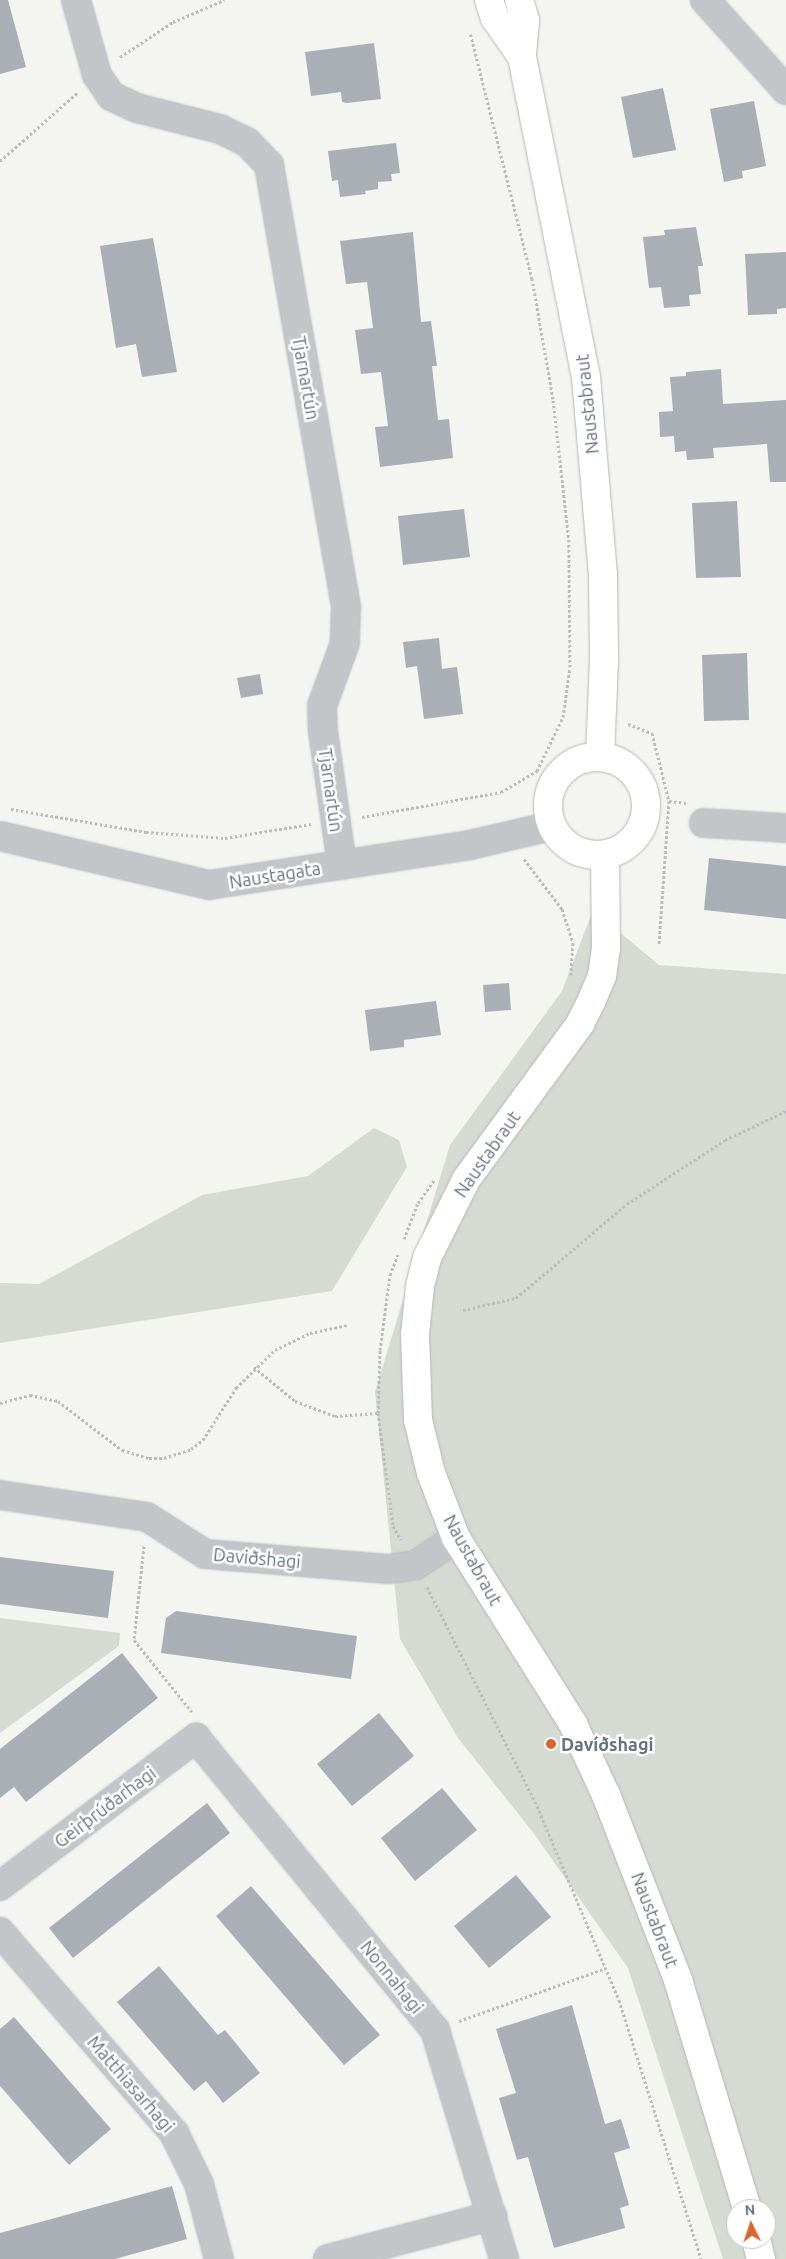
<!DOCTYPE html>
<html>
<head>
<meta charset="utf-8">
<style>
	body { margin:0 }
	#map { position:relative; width:786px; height:2259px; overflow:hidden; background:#f4f5f1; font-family:Ubuntu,sans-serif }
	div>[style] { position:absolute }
	.green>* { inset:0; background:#d5dbd2 }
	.building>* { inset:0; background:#a9afb5 }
	.path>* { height:3px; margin-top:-1.5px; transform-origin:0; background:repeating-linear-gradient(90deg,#babcbe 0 2.5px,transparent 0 5px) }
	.roads { filter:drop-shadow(0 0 1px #b3b7bb) drop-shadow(0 0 1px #b3b7bb) }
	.street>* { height:28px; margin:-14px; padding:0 14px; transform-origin:14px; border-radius:14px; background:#c3c5c9 }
	.secondary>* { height:28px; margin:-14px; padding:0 14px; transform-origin:14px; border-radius:14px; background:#fff }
	.secondary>.ring { margin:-14px; padding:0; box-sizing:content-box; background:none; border:28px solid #fff; border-radius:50% }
	.dots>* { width:14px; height:14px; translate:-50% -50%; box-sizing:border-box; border:2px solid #fff; border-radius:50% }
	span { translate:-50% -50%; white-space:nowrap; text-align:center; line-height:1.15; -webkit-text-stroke:5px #fff; paint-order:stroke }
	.street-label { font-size:18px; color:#657280 }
	.poi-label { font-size:18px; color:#657280; font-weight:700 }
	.left { translate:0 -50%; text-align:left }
	.north { position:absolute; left:726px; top:2199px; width:50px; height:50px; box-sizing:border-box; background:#fff; border:1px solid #c1c7cc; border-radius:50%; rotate:356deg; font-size:14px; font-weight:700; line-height:20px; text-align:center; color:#657280 }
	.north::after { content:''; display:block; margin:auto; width:18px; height:22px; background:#d8662e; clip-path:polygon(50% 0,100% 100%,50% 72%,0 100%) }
</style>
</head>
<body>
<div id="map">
	<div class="green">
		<div style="clip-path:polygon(evenodd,593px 910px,659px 965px,786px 974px,786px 2259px,723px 2259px,628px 1968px,535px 1835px,458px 1738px,400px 1639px,375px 1392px,450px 1145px,562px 991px,593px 910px,736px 2209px,766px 2209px,766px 2239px,736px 2239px,736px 2209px)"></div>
		<div style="clip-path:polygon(374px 1128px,399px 1140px,407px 1167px,332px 1291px,0 1343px,0 1283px,39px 1284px,202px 1195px,308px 1176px)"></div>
		<div style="clip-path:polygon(0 1618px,120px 1633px,119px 1646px,0 1733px)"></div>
	</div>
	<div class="building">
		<div style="clip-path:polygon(0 0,8px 0,26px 67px,0 74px)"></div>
		<div style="clip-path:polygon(374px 43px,381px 99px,347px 103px,342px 102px,341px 92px,311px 96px,305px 52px)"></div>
		<div style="clip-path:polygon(663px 88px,676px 150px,633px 158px,621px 97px)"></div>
		<div style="clip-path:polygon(754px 101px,766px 166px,742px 171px,743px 178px,724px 182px,710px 109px)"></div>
		<div style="clip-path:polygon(396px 143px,400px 173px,391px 174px,392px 181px,378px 182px,378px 189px,365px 191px,366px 194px,340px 197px,338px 180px,332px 181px,328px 151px)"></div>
		<div style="clip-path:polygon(696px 227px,703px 266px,698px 266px,701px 294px,689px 295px,690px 306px,664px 308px,661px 287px,649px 288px,643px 237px,665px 235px,664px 230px)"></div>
		<div style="clip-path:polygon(413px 232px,421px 322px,431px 321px,437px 366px,432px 366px,438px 420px,449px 419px,453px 458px,380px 467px,375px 427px,388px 426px,381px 372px,361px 374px,355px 330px,373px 328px,367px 282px,346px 284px,340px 241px)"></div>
		<div style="clip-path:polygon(153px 238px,177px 372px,142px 377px,136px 344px,116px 348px,100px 246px)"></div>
		<div style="clip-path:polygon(786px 252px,786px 308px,777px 309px,777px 314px,748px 315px,745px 254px)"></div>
		<div style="clip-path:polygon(721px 369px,723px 404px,786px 400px,786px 482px,770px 482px,767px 444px,713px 448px,714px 458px,687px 460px,686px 451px,675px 452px,674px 436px,660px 437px,659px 412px,673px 411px,670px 377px,686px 376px,686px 372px)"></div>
		<div style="clip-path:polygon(737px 501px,741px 577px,696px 578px,692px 503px)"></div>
		<div style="clip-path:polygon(464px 509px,470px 557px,403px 565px,398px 516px)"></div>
		<div style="clip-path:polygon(439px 638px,442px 669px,457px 667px,463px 714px,424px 719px,417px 666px,406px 668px,403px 642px)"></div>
		<div style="clip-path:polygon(747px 653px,749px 720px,704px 721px,702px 655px)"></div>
		<div style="clip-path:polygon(260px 674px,263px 694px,241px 698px,237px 678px)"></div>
		<div style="clip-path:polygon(709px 858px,786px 866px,786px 919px,704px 910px)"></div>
		<div style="clip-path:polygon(509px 983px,511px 1010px,485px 1012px,483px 985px)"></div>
		<div style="clip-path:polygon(436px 1001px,441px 1035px,404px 1040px,404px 1047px,370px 1051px,365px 1010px)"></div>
		<div style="clip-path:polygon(0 1557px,114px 1571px,108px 1618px,0 1604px)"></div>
		<div style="clip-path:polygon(176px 1611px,357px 1636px,351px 1679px,161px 1653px,166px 1618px)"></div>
		<div style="clip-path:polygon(122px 1653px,158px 1698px,26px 1802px,14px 1787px,0 1798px,0 1749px)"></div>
		<div style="clip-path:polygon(379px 1713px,414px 1756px,352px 1806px,317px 1764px)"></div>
		<div style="clip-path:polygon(442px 1788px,477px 1830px,415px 1881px,381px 1838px)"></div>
		<div style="clip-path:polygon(207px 1803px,230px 1833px,73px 1958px,49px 1928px)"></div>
		<div style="clip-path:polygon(516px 1875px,551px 1917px,489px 1968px,454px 1926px)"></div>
		<div style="clip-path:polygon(251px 1886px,380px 2035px,344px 2065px,216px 1916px)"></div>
		<div style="clip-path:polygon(159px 1966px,218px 2035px,225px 2030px,260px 2073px,223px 2103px,206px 2081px,194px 2091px,117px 2002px)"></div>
		<div style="clip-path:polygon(572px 2005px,605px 2124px,621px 2119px,630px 2148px,614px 2153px,629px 2205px,620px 2208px,625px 2228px,554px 2248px,528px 2157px,517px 2160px,499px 2098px,516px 2093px,496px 2029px)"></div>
		<div style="clip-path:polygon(14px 2017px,111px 2129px,69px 2165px,0 2086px,0 2029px)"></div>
		<div style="clip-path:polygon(172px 2186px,187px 2239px,115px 2259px,0 2259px,0 2233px)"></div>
	</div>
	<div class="path">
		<div style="left:120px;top:57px;width:64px;rotate:-33.4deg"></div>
		<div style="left:173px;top:22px;width:56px;rotate:-23.3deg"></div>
		<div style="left:0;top:161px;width:103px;rotate:-41.4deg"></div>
		<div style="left:628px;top:724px;width:26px;rotate:21deg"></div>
		<div style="left:652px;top:733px;width:70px;rotate:76deg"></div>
		<div style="left:669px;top:801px;width:144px;rotate:94deg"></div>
		<div style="left:669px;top:801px;width:17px;rotate:7deg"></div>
		<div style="left:11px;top:809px;width:137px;rotate:9.7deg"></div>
		<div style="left:146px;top:832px;width:79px;rotate:4.3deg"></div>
		<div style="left:225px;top:838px;width:87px;rotate:-9.2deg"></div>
		<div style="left:362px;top:817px;width:141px;rotate:-10.2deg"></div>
		<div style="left:501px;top:792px;width:42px;rotate:-30.3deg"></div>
		<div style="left:537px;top:771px;width:60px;rotate:-64.3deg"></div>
		<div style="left:563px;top:717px;width:50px;rotate:-82deg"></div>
		<div style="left:570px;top:667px;width:125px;rotate:-90.5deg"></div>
		<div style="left:569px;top:542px;width:144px;rotate:-96.4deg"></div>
		<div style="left:553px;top:399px;width:122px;rotate:-99.9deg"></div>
		<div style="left:532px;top:279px;width:254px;rotate:-104.1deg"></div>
		<div style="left:524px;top:859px;width:63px;rotate:52.8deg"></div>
		<div style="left:562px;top:909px;width:36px;rotate:72deg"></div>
		<div style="left:573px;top:943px;width:32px;rotate:94deg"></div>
		<div style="left:404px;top:1239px;width:39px;rotate:-69deg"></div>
		<div style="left:418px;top:1203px;width:28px;rotate:-55deg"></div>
		<div style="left:463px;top:1310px;width:54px;rotate:-12.8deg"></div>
		<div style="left:516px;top:1298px;width:145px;rotate:-40.3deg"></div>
		<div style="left:627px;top:1204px;width:117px;rotate:-33.1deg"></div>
		<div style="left:725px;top:1140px;width:68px;rotate:-25.4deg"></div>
		<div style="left:254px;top:1367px;width:53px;rotate:39.7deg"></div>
		<div style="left:295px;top:1401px;width:43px;rotate:20.6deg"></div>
		<div style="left:335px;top:1416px;width:43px;rotate:-4deg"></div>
		<div style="left:378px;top:1413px;width:114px;rotate:82.4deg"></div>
		<div style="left:393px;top:1526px;width:16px;rotate:60deg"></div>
		<div style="left:0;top:1403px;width:31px;rotate:-15deg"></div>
		<div style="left:30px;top:1395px;width:29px;rotate:12deg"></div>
		<div style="left:58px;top:1401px;width:81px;rotate:37.4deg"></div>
		<div style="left:122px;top:1450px;width:28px;rotate:17deg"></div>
		<div style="left:149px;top:1458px;width:15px"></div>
		<div style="left:164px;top:1458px;width:28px;rotate:-18deg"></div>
		<div style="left:191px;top:1449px;width:15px;rotate:-37deg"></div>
		<div style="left:203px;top:1440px;width:62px;rotate:-57.6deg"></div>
		<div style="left:236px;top:1388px;width:54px;rotate:-44.3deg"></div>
		<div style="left:275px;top:1350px;width:39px;rotate:-26deg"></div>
		<div style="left:310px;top:1333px;width:38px;rotate:-12deg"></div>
		<div style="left:378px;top:1413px;width:63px;rotate:-88.2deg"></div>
		<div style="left:380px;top:1350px;width:76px;rotate:-82.4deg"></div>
		<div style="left:390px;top:1275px;width:22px;rotate:-69deg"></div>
		<div style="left:144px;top:1546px;width:95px;rotate:96.1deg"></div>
		<div style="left:134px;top:1640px;width:92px;rotate:51.1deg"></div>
		<div style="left:427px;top:1587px;width:245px;rotate:63.3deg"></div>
		<div style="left:537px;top:1806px;width:211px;rotate:67.1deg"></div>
		<div style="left:619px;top:2000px;width:272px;rotate:72.4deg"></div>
		<div style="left:459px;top:2021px;width:156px;rotate:-19.8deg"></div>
	</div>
	<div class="roads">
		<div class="street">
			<div style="left:76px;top:0;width:78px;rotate:74.4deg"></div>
			<div style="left:97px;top:75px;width:25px;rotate:56deg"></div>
			<div style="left:111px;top:96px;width:29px;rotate:25deg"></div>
			<div style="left:137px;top:108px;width:86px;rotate:14.2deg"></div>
			<div style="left:220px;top:129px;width:30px;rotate:26deg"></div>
			<div style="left:247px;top:142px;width:32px;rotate:46deg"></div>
			<div style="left:269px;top:165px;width:449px;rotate:80.1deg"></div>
			<div style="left:346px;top:607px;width:36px;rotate:92deg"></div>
			<div style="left:345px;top:643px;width:67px;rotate:110.1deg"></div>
			<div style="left:322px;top:706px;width:25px;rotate:88deg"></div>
			<div style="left:323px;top:731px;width:135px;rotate:81.9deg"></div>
			<div style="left:705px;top:0;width:121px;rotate:48deg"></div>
			<div style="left:704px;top:823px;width:82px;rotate:3.5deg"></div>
			<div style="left:0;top:836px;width:215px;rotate:13.2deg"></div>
			<div style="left:209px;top:885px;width:264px;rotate:-8.7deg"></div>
			<div style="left:470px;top:845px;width:83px;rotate:-13.2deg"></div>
			<div style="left:0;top:1495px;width:149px;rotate:8.5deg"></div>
			<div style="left:147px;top:1517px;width:69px;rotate:32.5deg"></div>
			<div style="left:205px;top:1554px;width:184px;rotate:4.7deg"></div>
			<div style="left:388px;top:1569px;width:28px;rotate:-8deg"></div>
			<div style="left:416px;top:1565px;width:48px;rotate:-34deg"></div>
			<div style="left:0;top:1886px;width:246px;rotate:-37.1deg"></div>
			<div style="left:196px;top:1738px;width:377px;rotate:50.7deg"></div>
			<div style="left:435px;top:2030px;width:239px;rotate:73.2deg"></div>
			<div style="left:0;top:1932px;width:266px;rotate:49.1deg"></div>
			<div style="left:174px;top:2133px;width:57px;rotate:63.9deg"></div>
			<div style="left:199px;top:2184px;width:78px;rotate:75.1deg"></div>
			<div style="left:328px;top:2259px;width:170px;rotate:-14.7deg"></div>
		</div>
		<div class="secondary">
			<div style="left:489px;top:0;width:19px;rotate:72deg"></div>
			<div style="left:495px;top:18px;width:47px;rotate:55.3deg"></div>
			<div style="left:519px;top:0;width:21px;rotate:73deg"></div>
			<div style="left:525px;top:20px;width:37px;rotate:95deg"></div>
			<div style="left:522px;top:57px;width:326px;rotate:78.7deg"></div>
			<div style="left:586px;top:377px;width:199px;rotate:85.1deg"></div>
			<div style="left:603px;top:575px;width:86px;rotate:89.3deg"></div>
			<div style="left:604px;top:661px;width:95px;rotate:92.4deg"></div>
			<div class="ring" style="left:548px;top:757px;width:70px;height:70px"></div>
			<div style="left:605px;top:855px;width:93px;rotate:89.4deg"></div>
			<div style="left:606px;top:948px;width:28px;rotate:98deg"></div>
			<div style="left:602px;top:976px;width:28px;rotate:113deg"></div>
			<div style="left:591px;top:1002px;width:25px;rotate:117deg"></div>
			<div style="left:580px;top:1024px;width:193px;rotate:126.2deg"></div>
			<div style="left:466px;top:1180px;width:87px;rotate:116.6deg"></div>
			<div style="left:427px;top:1258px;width:30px;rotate:104deg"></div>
			<div style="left:420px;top:1287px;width:47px;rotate:96.1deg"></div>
			<div style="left:415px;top:1334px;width:86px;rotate:88deg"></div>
			<div style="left:418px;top:1420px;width:55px;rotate:76.2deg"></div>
			<div style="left:431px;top:1473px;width:70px;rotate:69deg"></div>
			<div style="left:456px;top:1538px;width:220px;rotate:57.8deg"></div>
			<div style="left:573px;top:1724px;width:78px;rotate:65.1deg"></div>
			<div style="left:606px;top:1795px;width:199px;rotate:68.7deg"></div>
			<div style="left:678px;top:1980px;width:239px;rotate:73.2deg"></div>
			<div style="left:756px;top:2239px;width:21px;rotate:76deg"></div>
		</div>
	</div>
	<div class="dots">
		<div style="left:551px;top:1744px;background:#d8662e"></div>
	</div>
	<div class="street-label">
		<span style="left:306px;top:378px;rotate:80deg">Tjarnartún</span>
		<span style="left:587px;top:404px;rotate:-96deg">Naustabraut</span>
		<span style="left:331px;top:790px;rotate:82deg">Tjarnartún</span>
		<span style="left:275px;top:875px;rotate:-9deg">Naustagata</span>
		<span style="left:487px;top:1154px;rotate:-55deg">Naustabraut</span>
		<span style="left:257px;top:1558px;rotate:5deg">Daviðshagi</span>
		<span style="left:473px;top:1560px;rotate:61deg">Naustabraut</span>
		<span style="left:105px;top:1807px;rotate:-37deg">Geirþrúðarhagi</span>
		<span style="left:655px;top:1920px;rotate:69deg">Naustabraut</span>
		<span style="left:392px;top:1977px;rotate:51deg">Nonnahagi</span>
		<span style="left:131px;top:2084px;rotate:49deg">Matthiasarhagi</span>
	</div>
	<div class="poi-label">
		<span class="left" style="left:561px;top:1744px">Davíðshagi</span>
	</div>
	<div class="north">N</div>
</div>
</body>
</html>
